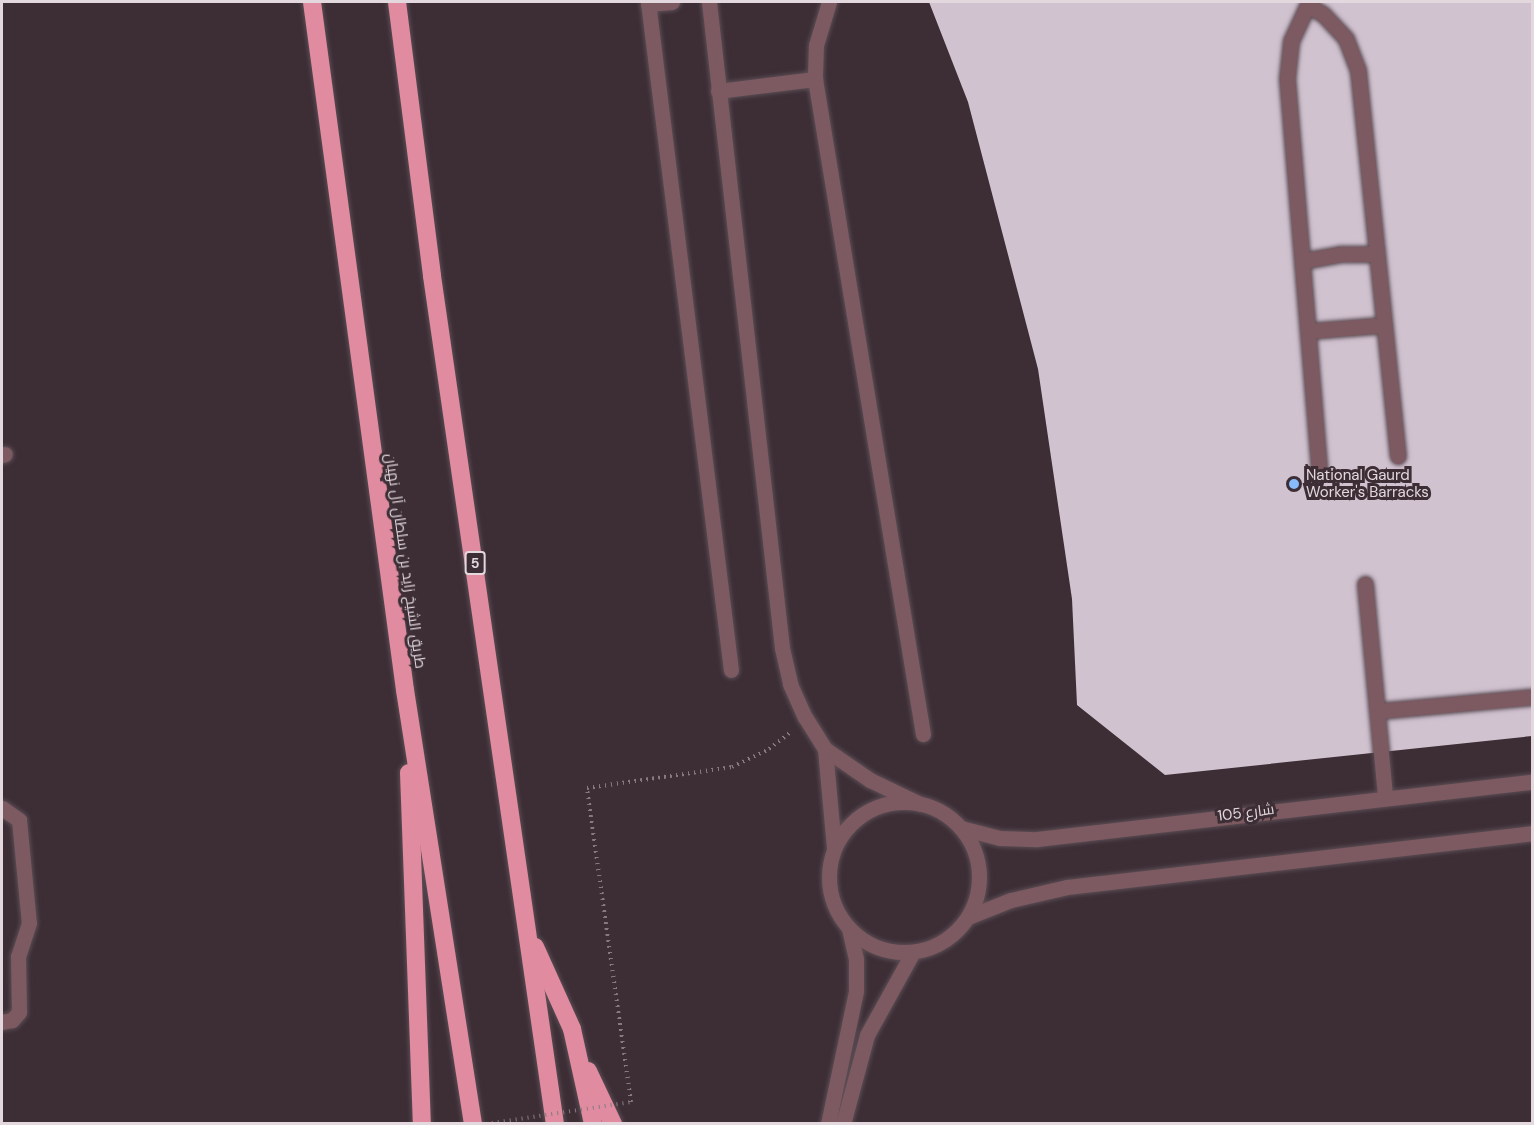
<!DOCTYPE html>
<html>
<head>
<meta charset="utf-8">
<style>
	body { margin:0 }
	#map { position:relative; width:1534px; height:1125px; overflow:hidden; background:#3d2e36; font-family:"DM Sans",Cairo,sans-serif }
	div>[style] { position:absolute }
	.building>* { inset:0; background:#d1c2d0 }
	.path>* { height:4px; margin-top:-2px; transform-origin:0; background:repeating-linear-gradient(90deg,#867a80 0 1.5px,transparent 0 6px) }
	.roads { filter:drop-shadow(0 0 2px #5b4d54) drop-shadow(0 0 2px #5b4d54) }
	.service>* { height:15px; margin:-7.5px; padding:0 7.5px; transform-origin:7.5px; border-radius:7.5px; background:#7d5a61 }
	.minor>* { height:15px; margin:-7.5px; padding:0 7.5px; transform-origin:7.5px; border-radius:7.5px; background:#7d5a61 }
	.minor>.ring { margin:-7.5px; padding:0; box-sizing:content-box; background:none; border:15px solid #7d5a61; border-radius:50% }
	.tertiary>* { height:15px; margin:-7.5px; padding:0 7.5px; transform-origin:7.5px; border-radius:7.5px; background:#7d5a61 }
	.motorway>* { height:18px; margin:-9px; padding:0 9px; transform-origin:9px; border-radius:9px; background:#e08b9f }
	.path-bridge>* { height:4px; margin-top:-2px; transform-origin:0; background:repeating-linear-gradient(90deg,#867a80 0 1.5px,transparent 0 6px) }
	.dots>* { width:16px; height:16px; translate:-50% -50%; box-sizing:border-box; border:3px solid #3d2e36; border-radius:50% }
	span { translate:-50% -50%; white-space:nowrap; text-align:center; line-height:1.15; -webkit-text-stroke:6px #3d2e36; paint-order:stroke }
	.shield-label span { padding:2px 4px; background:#3d2e36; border:2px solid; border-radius:4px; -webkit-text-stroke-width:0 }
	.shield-label { font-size:14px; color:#e2d8dd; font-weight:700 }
	.poi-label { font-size:15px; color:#e2d8dd }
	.left { translate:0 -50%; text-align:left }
	.street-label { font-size:15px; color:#e2d8dd }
	.frame { position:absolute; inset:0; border:3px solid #e2d8dd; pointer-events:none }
</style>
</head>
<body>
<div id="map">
	<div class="building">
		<div style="clip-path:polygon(929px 2px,1532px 2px,1532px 736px,1165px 775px,1077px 705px,1072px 599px,1038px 369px,968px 102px)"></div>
	</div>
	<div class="path">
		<div style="left:631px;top:1102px;width:317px;rotate:-98deg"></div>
		<div style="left:587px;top:788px;width:147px;rotate:-8.2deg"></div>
		<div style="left:732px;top:767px;width:41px;rotate:-25.9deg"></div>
		<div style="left:769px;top:749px;width:29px;rotate:-38deg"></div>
	</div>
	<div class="roads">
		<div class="service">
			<div style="left:648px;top:2px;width:673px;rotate:82.92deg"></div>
			<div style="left:829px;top:2px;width:45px;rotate:106.8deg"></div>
			<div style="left:816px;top:45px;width:34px;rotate:92deg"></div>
			<div style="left:815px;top:79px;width:664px;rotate:80.64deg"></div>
			<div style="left:1309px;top:2px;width:43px;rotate:114.8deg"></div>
			<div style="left:1291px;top:41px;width:37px;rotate:96deg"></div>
			<div style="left:1287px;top:78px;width:394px;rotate:85.3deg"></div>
			<div style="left:648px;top:4px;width:24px;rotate:-5deg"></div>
			<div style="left:1309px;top:6px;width:16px;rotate:30deg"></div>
			<div style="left:1323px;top:14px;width:34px;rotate:47deg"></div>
			<div style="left:1346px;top:39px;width:33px;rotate:69deg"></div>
			<div style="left:1358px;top:70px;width:388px;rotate:84.1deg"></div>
			<div style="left:718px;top:91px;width:98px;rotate:-7.1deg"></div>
			<div style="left:1302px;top:261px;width:39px;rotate:-10deg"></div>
			<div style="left:1340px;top:254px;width:37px"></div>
			<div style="left:1308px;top:331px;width:76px;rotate:-4.5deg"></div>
			<div style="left:2px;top:455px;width:3px;rotate:-18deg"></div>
			<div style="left:1365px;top:584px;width:213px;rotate:84.6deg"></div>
			<div style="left:1377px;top:711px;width:156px;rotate:-5.2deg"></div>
			<div style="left:2px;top:808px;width:21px;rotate:35deg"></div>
			<div style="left:19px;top:820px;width:103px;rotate:84.5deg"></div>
			<div style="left:29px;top:923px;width:35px;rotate:108deg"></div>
			<div style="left:18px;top:956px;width:56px;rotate:89deg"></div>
			<div style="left:19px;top:1012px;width:11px;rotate:131deg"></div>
			<div style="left:12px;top:1020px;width:10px;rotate:169deg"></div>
		</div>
		<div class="minor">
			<div style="left:709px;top:2px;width:650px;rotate:83.55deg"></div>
			<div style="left:782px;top:648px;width:37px;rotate:77deg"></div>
			<div style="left:790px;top:684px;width:36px;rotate:66deg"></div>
			<div style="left:805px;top:717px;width:38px;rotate:58deg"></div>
			<div style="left:825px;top:749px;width:55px;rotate:34.6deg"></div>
			<div style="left:870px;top:780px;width:55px;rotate:25.6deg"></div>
			<div style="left:825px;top:749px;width:99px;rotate:84.8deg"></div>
			<div class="ring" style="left:829px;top:802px;width:135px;height:135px"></div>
			<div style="left:828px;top:1124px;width:136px;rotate:-78.1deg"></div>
			<div style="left:856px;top:991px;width:32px;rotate:-90deg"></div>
			<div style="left:856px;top:959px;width:31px;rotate:-103deg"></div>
			<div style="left:843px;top:1124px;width:92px;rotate:-74.9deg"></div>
			<div style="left:867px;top:1035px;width:95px;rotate:-61deg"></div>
		</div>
		<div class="tertiary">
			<div style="left:961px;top:828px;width:40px;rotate:14.4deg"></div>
			<div style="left:1000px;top:838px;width:37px;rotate:2deg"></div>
			<div style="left:1037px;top:839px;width:498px;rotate:-6.6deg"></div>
			<div style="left:968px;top:917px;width:46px;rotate:-21.6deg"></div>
			<div style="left:1011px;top:900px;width:57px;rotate:-13.1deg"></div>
			<div style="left:1067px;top:887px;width:468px;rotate:-6.6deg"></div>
		</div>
		<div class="motorway">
			<div style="left:312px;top:2px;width:694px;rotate:82.3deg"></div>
			<div style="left:405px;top:690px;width:439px;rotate:81.1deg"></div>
			<div style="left:397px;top:2px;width:276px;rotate:82.7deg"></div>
			<div style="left:432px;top:276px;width:857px;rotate:81.75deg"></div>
			<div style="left:409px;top:773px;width:351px;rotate:87.9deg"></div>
			<div style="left:535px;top:947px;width:90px;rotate:65.7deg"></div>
			<div style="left:572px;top:1029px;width:97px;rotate:77.5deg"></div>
			<div style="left:588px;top:1071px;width:59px;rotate:64.7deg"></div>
		</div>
	</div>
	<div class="path-bridge">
		<div style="left:486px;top:1124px;width:147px;rotate:-8.6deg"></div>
	</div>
	<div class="dots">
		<div style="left:1294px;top:484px;background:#87bbfb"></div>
	</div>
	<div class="shield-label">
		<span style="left:475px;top:563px">5</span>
	</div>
	<div class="poi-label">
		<span class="left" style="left:1306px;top:484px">National Gaurd<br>Worker's Barracks</span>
	</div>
	<div class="street-label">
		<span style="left:405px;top:561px;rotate:82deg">طريق الشيخ زايد بن سلطان آل نهيان</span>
		<span style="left:1246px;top:813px;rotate:-7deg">شارع 105</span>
	</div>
	<div class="frame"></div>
</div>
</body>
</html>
